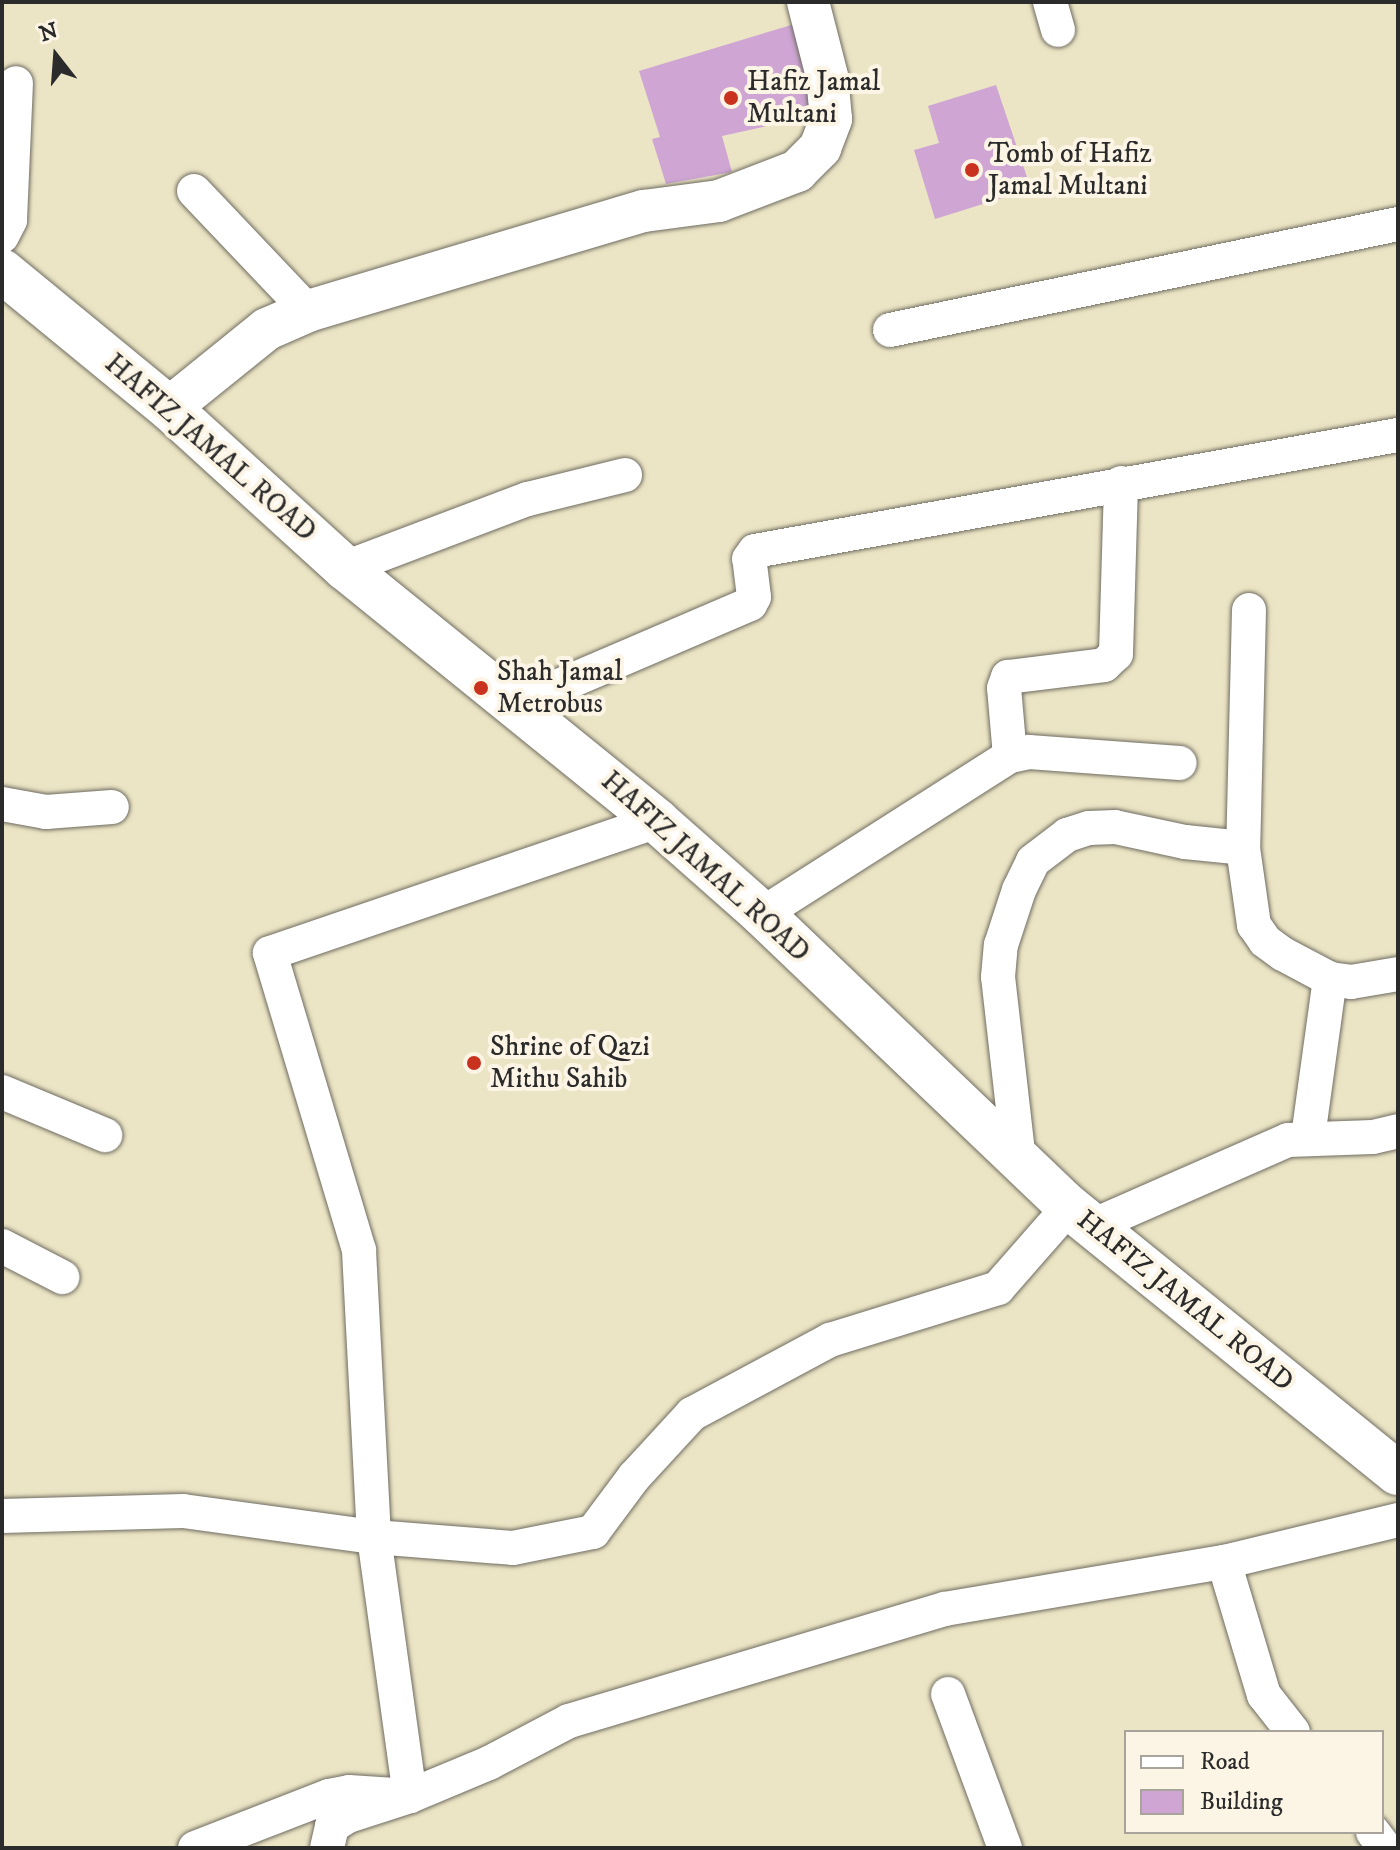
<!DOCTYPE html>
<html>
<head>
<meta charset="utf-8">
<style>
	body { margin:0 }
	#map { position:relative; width:1400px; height:1850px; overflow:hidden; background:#ece5c5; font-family:"IM FELL DW Pica",serif }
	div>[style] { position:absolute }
	.building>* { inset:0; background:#cea5d3 }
	.roads { filter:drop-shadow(0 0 2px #6f6c61) drop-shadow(0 0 2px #6f6c61) }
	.minor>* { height:34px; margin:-17px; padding:0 17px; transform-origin:17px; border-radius:17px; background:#fff }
	.tertiary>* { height:42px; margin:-21px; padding:0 21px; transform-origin:21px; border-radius:21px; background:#fff }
	.secondary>* { height:44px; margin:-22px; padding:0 22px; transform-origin:22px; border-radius:22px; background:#fff }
	.dots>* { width:22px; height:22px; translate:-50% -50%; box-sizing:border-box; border:4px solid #fcf5e5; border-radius:50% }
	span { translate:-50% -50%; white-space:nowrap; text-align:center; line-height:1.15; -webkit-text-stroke:8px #fcf5e5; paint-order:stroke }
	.poi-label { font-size:28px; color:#2b2b2b }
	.left { translate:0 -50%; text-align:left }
	.street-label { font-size:28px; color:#2b2b2b }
	.frame { position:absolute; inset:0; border:4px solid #2b2b2b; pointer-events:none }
	.legend { position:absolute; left:1124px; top:1730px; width:260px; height:104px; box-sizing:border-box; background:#fcf5e5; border:2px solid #a8a49b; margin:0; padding:10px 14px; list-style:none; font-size:24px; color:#2b2b2b }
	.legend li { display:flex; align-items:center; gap:16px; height:40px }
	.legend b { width:40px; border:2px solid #a8a49b }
	.north { position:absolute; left:16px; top:16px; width:80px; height:80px; -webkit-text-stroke:6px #fcf5e5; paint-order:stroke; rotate:343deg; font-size:22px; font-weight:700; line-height:32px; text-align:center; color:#2b2b2b }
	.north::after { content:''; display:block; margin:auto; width:28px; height:36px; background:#2b2b2b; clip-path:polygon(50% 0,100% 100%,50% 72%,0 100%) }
</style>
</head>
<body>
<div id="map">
	<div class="building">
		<div style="clip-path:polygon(798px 23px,812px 116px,722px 136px,732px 172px,666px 184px,652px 139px,660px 137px,639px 71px)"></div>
		<div style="clip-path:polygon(996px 85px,1031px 189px,935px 219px,914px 150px,939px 143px,928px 106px)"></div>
	</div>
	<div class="roads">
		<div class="minor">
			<div style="left:1050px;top:2px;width:29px;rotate:74deg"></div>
			<div style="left:194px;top:191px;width:166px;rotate:46.5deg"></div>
			<div style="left:2px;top:236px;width:18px;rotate:-63deg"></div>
			<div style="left:10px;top:220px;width:137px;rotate:-87.5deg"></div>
			<div style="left:890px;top:330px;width:519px;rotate:-11.79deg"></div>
			<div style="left:345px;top:568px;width:196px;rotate:-20.7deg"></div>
			<div style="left:528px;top:499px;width:100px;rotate:-13.9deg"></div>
			<div style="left:1249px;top:610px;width:238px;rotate:91.4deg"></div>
			<div style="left:1243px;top:848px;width:78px;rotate:81.9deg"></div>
			<div style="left:1254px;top:925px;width:19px;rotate:55deg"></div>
			<div style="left:1265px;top:941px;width:22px;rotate:36deg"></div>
			<div style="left:1283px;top:954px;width:53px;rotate:28deg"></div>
			<div style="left:1330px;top:979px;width:21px;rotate:8deg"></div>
			<div style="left:1351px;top:982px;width:48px;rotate:-9.7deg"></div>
			<div style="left:517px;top:704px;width:254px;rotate:-23.2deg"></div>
			<div style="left:750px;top:604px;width:8px;rotate:-60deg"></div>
			<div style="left:754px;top:597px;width:38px;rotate:-97deg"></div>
			<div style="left:749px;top:559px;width:10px;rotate:-53deg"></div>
			<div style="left:755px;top:551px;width:653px;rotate:-10.23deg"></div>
			<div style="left:1010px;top:756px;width:68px;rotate:-95deg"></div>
			<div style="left:1004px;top:688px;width:12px;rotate:-70deg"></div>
			<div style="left:1008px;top:677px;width:97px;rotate:-7.1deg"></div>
			<div style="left:1104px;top:665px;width:16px;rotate:-43deg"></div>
			<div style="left:1116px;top:654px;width:171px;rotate:-88.3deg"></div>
			<div style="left:2px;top:804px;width:45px;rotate:10.3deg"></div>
			<div style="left:46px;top:812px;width:66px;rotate:-4.3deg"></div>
			<div style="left:762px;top:914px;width:294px;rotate:-32.5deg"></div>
			<div style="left:1010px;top:756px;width:19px;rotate:-12deg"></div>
			<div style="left:1029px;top:752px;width:151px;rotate:4.2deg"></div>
			<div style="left:2px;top:1092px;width:112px;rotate:22.7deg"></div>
			<div style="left:1308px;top:1137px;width:160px;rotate:-82.1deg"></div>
			<div style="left:1019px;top:1161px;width:185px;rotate:-96.5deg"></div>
			<div style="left:998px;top:977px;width:32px;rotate:-85deg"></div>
			<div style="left:1001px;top:945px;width:58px;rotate:-71.9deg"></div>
			<div style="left:1019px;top:890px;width:32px;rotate:-64deg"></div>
			<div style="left:1033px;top:861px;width:43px;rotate:-37.4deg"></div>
			<div style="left:1067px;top:835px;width:23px;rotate:-18deg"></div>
			<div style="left:1089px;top:828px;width:26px;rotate:-2deg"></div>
			<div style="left:1115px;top:827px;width:72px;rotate:12.1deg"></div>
			<div style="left:1185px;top:842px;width:58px;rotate:5.9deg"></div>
			<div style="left:1092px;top:1226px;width:214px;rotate:-23.7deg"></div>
			<div style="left:1288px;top:1140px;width:85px;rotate:-2deg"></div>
			<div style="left:1373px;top:1137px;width:26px;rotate:-13deg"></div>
			<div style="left:2px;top:1246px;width:68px;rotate:27.3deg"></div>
			<div style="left:2px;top:1516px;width:181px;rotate:-1.6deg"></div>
			<div style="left:183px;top:1511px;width:193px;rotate:7.8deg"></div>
			<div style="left:374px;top:1537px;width:139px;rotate:4.5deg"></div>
			<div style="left:513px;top:1548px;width:82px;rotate:-11.3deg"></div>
			<div style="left:593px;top:1532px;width:69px;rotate:-53.3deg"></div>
			<div style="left:634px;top:1477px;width:86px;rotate:-47.4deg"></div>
			<div style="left:692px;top:1414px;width:157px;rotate:-28.2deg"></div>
			<div style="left:830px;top:1340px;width:176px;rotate:-17.2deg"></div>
			<div style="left:998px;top:1288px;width:108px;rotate:-48.8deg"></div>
			<div style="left:1224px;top:1562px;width:139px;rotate:73.3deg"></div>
			<div style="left:1264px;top:1695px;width:47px;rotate:51.9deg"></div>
			<div style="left:948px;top:1694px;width:164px;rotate:69.7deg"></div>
			<div style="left:1373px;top:1832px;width:20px;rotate:53deg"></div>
			<div style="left:195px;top:1848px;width:144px;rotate:-21.2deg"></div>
			<div style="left:329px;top:1796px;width:20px;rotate:-11deg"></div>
			<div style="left:349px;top:1792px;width:61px;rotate:3.8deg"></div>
			<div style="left:410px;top:1796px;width:261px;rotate:-97.9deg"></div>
			<div style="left:374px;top:1537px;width:287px;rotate:-93deg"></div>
			<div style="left:359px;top:1250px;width:310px;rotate:-106.7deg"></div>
			<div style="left:270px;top:953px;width:409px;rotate:-18.8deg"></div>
			<div style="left:327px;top:1848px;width:23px;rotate:-77deg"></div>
			<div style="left:332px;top:1826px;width:19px;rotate:-32deg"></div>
			<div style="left:348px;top:1816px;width:65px;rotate:-17.9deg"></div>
			<div style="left:410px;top:1796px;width:86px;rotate:-22.7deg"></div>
			<div style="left:489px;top:1763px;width:90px;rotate:-27.7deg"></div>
			<div style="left:569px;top:1721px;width:392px;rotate:-16.6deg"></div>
			<div style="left:945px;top:1609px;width:283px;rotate:-9.6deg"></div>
			<div style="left:1224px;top:1562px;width:179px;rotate:-13.6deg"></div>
		</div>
		<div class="tertiary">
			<div style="left:169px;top:408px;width:126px;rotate:-38.9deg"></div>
			<div style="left:267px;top:329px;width:45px;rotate:-23.7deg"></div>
			<div style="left:308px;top:311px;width:351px;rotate:-16.6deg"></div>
			<div style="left:644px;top:211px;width:76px;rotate:-7.6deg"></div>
			<div style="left:719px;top:201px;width:84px;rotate:-21deg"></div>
			<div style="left:797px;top:171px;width:33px;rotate:-45deg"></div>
			<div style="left:820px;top:148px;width:31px;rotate:-69deg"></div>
			<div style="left:831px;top:119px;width:43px;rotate:-95.3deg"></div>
			<div style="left:827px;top:76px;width:76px;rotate:-104.4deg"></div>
		</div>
		<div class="secondary">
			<div style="left:2px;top:271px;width:216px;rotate:39.4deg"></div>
			<div style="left:169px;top:408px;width:238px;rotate:42.3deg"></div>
			<div style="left:345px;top:568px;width:402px;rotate:39deg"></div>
			<div style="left:657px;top:821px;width:140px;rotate:41.5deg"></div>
			<div style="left:762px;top:914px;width:424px;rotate:43.7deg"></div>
			<div style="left:1069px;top:1207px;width:423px;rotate:39deg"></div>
		</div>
	</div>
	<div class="dots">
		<div style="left:731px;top:98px;background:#c8321e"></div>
		<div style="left:972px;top:170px;background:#c8321e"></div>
		<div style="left:481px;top:688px;background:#c8321e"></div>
		<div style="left:474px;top:1063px;background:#c8321e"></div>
	</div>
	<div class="poi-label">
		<span class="left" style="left:747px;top:98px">Hafiz Jamal<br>Multani</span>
		<span class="left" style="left:988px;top:170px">Tomb of Hafiz<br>Jamal Multani</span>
		<span class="left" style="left:497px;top:688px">Shah Jamal<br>Metrobus</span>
		<span class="left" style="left:490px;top:1063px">Shrine of Qazi<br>Mithu Sahib</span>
	</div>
	<div class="street-label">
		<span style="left:210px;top:448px;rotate:41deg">HAFIZ JAMAL ROAD</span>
		<span style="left:705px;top:867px;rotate:42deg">HAFIZ JAMAL ROAD</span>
		<span style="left:1185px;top:1301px;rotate:39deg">HAFIZ JAMAL ROAD</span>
	</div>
	<div class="frame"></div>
	<ul class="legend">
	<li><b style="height:10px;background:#fff"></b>Road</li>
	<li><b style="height:22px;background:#cea5d3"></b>Building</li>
	</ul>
	<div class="north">N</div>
</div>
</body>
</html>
